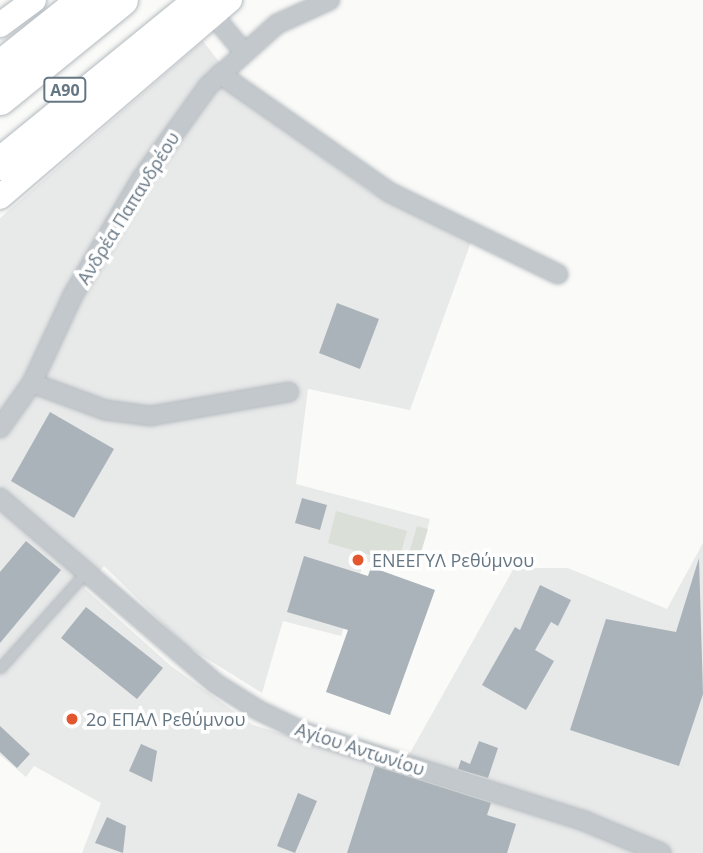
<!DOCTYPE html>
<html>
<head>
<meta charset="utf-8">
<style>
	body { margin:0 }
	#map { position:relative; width:703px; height:853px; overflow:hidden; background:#fafaf8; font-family:"Open Sans",sans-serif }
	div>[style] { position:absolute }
	.built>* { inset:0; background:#e8e9e9 }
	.green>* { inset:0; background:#dadfd7 }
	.building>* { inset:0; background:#aab3b9 }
	.roads { filter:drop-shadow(0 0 2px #b3babf) drop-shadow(0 0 2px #b3babf) }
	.lane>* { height:9px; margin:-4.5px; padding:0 4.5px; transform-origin:4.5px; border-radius:4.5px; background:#c3c8cc }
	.street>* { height:18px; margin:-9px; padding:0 9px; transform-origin:9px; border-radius:9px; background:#c3c8cc }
	.secondary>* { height:24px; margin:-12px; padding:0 12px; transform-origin:12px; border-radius:12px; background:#fff }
	.highway>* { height:32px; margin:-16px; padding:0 16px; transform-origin:16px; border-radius:16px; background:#fff }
	.dots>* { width:19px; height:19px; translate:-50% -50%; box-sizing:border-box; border:4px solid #fff; border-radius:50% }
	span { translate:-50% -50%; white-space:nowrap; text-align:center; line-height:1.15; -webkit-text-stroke:7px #fff; paint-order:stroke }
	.shield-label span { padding:2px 5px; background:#fff; border:2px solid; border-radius:5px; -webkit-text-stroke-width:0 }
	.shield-label { font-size:16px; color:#657683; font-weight:700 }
	.street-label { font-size:18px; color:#657683 }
	.poi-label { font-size:18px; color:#657683 }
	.left { translate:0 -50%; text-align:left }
</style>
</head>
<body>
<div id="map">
	<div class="built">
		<div style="clip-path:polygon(203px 41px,220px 63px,209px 75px,369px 191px,471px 242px,410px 410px,308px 389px,296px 484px,430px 519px,419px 559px,388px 567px,364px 561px,341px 636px,283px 621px,262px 693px,185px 645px,104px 566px,84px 588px,171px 666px,253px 725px,401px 769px,514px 568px,568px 568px,667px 609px,703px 543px,703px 853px,82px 853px,101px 803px,34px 766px,26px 777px,0 755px,0 218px)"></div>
	</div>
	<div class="green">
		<div style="clip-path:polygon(336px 511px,407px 531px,398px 563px,328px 543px)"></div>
		<div style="clip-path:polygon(417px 526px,428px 529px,419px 559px,406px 563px)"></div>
	</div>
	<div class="building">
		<div style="clip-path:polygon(337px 303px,379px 319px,360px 369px,319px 353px)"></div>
		<div style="clip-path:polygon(50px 412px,114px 449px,74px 518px,11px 481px)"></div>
		<div style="clip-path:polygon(302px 498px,327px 505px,320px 530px,295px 523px)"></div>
		<div style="clip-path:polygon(26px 541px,61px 570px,0 643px,0 572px)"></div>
		<div style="clip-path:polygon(304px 556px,368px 576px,371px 567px,435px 590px,390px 715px,326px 692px,348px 630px,287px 612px)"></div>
		<div style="clip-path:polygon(699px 558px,703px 694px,679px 766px,570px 730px,606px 619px,676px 632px)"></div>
		<div style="clip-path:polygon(540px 585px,571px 600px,558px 626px,551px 622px,535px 650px,554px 661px,526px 710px,482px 685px,515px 627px,520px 630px)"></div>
		<div style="clip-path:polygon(86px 607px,163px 668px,137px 699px,61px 638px)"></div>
		<div style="clip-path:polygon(0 726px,30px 754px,17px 768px,0 752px)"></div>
		<div style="clip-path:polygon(479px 741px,498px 748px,488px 778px,458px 769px,461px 760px,470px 764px)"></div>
		<div style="clip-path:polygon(141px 744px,157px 751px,152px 782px,129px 771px)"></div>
		<div style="clip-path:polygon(375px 766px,491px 803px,487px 815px,516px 824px,507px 853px,347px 853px)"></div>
		<div style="clip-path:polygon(298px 793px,317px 801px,295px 853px,277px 846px)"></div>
		<div style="clip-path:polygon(107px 817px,126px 826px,123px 853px,95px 843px)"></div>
	</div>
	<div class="roads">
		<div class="lane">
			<div style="left:0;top:668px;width:127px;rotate:-48.2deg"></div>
		</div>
		<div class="street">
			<div style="left:213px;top:15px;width:47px;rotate:50.2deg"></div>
			<div style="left:220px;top:74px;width:206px;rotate:34.9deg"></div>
			<div style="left:389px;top:192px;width:188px;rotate:25.9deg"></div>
			<div style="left:32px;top:383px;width:78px;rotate:20.3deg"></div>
			<div style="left:105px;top:410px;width:45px;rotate:7.6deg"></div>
			<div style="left:150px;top:416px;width:141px;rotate:-9.8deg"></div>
			<div style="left:0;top:428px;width:55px;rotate:-54.6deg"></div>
			<div style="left:32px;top:383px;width:97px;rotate:-65deg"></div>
			<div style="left:73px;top:295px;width:136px;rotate:-59.5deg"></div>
			<div style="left:142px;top:178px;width:113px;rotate:-54.3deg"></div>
			<div style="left:208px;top:86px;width:93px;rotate:-41.9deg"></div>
			<div style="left:277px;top:24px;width:58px;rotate:-24.4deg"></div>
			<div style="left:0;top:498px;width:284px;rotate:40.7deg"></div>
			<div style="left:215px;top:683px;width:51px;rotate:32.1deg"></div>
			<div style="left:258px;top:710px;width:51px;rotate:25.6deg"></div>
			<div style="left:304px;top:732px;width:292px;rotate:17.6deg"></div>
			<div style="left:582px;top:820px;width:86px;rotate:22.7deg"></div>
		</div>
		<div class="secondary">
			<div style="left:0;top:25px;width:42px;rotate:-36.3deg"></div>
			<div style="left:0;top:197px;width:303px;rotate:-40.6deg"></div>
		</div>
		<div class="highway">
			<div style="left:0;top:67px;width:107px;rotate:-38.6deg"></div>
			<div style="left:0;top:99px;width:157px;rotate:-39.1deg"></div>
			<div style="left:0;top:164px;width:259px;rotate:-39.2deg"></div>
		</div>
	</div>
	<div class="dots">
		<div style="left:358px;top:560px;background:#e4572e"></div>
		<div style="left:72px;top:719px;background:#e4572e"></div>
	</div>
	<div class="shield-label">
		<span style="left:65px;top:90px">Α90</span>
	</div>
	<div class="street-label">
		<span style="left:128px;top:208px;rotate:-58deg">Ανδρέα Παπανδρέου</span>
		<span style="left:360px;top:749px;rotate:18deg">Αγίου Αντωνίου</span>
	</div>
	<div class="poi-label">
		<span class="left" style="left:372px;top:560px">ΕΝΕΕΓΥΛ Ρεθύμνου</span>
		<span class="left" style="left:86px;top:719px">2ο ΕΠΑΛ Ρεθύμνου</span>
	</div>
</div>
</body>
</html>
